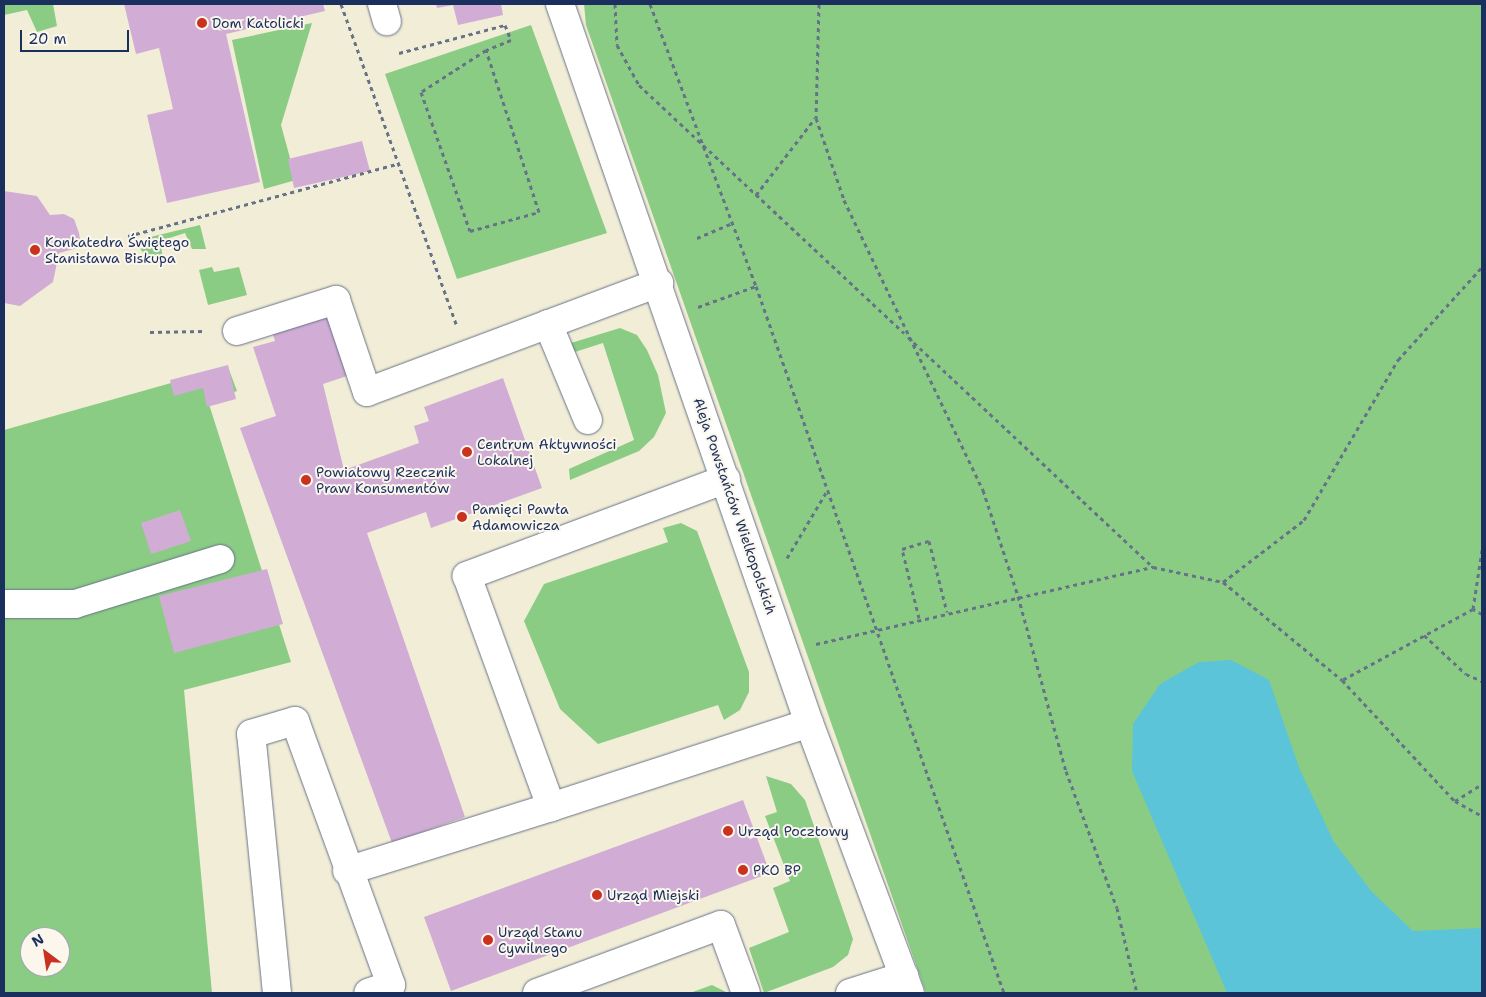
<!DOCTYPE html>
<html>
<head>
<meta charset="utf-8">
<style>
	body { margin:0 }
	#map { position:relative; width:1486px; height:997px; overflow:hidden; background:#f2edd6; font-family:"Shantell Sans",sans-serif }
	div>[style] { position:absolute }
	.green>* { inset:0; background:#8acc84 }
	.water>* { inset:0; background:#5cc4d9 }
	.building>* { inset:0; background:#d1add5 }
	.path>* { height:3px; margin-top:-1.5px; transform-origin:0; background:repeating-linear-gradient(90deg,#667288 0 4px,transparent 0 8px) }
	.roads { filter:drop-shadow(0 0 1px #667288) drop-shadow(0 0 1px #667288) }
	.minor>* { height:28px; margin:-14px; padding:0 14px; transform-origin:14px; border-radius:14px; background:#fff }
	.dots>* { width:14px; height:14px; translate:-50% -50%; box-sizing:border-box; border:2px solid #fbf7ec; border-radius:50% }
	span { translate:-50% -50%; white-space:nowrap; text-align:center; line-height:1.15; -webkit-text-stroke:4px #fbf7ec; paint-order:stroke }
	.poi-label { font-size:14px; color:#1b2f5e }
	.left { translate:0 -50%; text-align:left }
	.street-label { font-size:14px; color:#1b2f5e }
	.frame { position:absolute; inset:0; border:5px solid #1b2f5e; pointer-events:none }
	.north { position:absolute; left:20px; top:927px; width:50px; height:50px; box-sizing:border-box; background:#fbf7ec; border:1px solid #a1a7b3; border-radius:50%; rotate:329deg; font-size:14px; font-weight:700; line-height:20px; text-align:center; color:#1b2f5e }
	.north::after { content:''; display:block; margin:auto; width:18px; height:22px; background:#c8321e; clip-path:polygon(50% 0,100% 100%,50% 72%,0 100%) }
	.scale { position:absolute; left:20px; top:30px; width:109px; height:22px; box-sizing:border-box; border:2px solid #1b2f5e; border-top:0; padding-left:6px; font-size:15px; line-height:18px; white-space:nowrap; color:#1b2f5e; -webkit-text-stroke:4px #fbf7ec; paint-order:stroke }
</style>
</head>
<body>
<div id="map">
	<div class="green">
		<div style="clip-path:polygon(4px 4px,53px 4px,57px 26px,37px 32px,27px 10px,4px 15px)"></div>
		<div style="clip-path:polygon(584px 4px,1482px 4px,1482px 993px,926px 993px,586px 25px)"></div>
		<div style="clip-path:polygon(312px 23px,281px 125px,296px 180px,264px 189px,232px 40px)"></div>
		<div style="clip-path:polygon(531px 25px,607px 233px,457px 279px,385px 74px)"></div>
		<div style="clip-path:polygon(200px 225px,206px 249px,192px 249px,185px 233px,160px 241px,163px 259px,147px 258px,139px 247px,138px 240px)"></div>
		<div style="clip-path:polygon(212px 267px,214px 272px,239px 267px,247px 295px,208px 305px,199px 270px)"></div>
		<div style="clip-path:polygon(620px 328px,637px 335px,647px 350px,658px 375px,666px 413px,654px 437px,639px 451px,570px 480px,569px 469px,634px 440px,603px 343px,575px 352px,571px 343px)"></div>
		<div style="clip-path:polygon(evenodd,228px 367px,237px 391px,208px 401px,291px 662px,184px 690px,212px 993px,4px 993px,4px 430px,228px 367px,30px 937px,60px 937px,60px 967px,30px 967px,30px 937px)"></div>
		<div style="clip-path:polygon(681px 523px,697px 531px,749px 672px,749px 692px,740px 710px,724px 720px,718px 705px,598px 744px,560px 709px,524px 621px,544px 584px,668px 542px,663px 528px)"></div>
		<div style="clip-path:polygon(766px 776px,791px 784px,805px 800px,853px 939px,848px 955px,833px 967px,764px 993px,749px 948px,789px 932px,773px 888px,790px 881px,765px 816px,777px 812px)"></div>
		<div style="clip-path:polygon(712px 985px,728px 993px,690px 993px)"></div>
	</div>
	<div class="water">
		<div style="clip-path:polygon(1231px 660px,1269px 680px,1300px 770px,1334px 842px,1372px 892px,1413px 931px,1482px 928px,1482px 993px,1227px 993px,1132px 771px,1133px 724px,1160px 684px,1199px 662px)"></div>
	</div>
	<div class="building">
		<div style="clip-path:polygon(124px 4px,323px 4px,325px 11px,226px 34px,260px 182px,167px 203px,147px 115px,173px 109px,159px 48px,136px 54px)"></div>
		<div style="clip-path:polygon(436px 4px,501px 4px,503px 15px,458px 25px,453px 5px,437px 8px)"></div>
		<div style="clip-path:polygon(362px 141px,370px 171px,294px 188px,288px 159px)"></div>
		<div style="clip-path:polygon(4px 191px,37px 196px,50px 215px,64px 214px,74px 219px,79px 233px,81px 247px,59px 253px,53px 282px,20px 306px,4px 303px)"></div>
		<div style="clip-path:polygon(329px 309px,350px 375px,323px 384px,344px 470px,419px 443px,414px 426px,429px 421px,424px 407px,503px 378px,542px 488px,431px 528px,426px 512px,367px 533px,465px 817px,392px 843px,240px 428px,276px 416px,253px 347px,275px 341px,271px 328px)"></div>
		<div style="clip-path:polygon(228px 365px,236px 399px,207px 407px,203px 388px,174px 396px,170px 380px)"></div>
		<div style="clip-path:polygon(180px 510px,191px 541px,151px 554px,141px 523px)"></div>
		<div style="clip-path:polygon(267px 569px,283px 624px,174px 653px,159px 596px)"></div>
		<div style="clip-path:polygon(743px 800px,770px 873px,451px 991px,424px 917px)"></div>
	</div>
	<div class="path">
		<div style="left:341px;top:4px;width:340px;rotate:70.2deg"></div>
		<div style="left:615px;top:4px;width:41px;rotate:87.2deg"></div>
		<div style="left:617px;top:45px;width:46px;rotate:61.2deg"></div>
		<div style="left:639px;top:85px;width:363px;rotate:43.1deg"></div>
		<div style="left:650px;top:4px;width:301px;rotate:69.4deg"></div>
		<div style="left:756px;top:286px;width:749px;rotate:70.67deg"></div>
		<div style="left:819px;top:4px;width:114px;rotate:91.5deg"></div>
		<div style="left:816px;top:118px;width:87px;rotate:71.1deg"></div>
		<div style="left:844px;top:200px;width:322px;rotate:64.4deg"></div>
		<div style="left:983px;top:490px;width:112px;rotate:71.7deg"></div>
		<div style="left:1018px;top:596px;width:181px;rotate:74.7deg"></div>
		<div style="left:1066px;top:771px;width:146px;rotate:69.6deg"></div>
		<div style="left:1117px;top:908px;width:87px;rotate:76.8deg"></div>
		<div style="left:399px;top:53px;width:110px;rotate:-14.8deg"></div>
		<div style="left:505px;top:25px;width:16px;rotate:68deg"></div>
		<div style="left:511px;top:40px;width:27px;rotate:158deg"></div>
		<div style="left:486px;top:50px;width:77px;rotate:147.1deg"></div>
		<div style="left:421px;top:92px;width:147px;rotate:70.6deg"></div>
		<div style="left:470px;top:231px;width:72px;rotate:-15.4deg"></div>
		<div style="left:539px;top:212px;width:170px;rotate:-108.1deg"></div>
		<div style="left:756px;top:195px;width:97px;rotate:-52.5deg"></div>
		<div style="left:128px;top:236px;width:278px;rotate:-15deg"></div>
		<div style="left:697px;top:238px;width:39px;rotate:-23deg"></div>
		<div style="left:698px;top:307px;width:62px;rotate:-19.9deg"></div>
		<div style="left:150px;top:332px;width:54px;rotate:-1.1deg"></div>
		<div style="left:908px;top:337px;width:336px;rotate:43.2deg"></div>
		<div style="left:1153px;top:567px;width:72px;rotate:12.1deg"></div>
		<div style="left:1223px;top:582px;width:154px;rotate:39.5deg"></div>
		<div style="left:787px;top:558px;width:78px;rotate:-59.2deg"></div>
		<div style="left:1223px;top:582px;width:102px;rotate:-37.4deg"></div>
		<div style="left:1304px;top:520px;width:186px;rotate:-59.6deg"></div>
		<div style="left:1398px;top:360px;width:125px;rotate:-47.9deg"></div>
		<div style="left:1473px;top:609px;width:60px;rotate:-81.3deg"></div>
		<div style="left:1482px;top:614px;width:10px;rotate:-151deg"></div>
		<div style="left:1473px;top:609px;width:149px;rotate:151.5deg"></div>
		<div style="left:1342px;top:680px;width:166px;rotate:47deg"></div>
		<div style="left:1455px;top:801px;width:32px;rotate:-32deg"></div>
		<div style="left:919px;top:618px;width:71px;rotate:-103.8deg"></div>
		<div style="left:902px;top:549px;width:28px;rotate:-17deg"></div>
		<div style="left:929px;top:541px;width:73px;rotate:75.8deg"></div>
		<div style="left:1424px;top:635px;width:57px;rotate:42.9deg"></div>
		<div style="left:1466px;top:674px;width:17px;rotate:24deg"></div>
		<div style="left:816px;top:644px;width:346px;rotate:-12.9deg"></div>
		<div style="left:1455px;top:801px;width:31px;rotate:29deg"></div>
	</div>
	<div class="roads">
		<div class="minor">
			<div style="left:382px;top:4px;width:18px;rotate:74deg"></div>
			<div style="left:560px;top:4px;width:761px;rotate:70.9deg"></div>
			<div style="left:809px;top:723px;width:288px;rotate:69.5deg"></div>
			<div style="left:548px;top:324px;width:104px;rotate:67.4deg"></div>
			<div style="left:237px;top:331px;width:104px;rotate:-17.4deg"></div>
			<div style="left:336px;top:300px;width:97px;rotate:71.4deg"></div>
			<div style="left:367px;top:392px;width:312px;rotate:-20.5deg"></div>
			<div style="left:726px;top:479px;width:277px;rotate:159.5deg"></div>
			<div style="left:467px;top:576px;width:246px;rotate:70deg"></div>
			<div style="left:551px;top:807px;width:271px;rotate:-18deg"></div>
			<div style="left:4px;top:604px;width:71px"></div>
			<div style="left:75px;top:604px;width:152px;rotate:-17.2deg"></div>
			<div style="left:347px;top:871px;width:214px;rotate:-17.4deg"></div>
			<div style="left:277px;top:993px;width:260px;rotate:-95.7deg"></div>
			<div style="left:251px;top:734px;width:46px;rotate:-16.5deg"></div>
			<div style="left:295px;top:721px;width:281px;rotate:70deg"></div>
			<div style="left:391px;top:985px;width:24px;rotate:161deg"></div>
			<div style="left:537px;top:993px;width:196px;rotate:-20.3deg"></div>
			<div style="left:721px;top:925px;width:72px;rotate:69.8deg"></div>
			<div style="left:850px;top:993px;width:57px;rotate:-17.5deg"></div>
		</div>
	</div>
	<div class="dots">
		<div style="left:202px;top:23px;background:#c8321e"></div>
		<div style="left:35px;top:250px;background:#c8321e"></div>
		<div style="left:467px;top:452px;background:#c8321e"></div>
		<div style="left:306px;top:480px;background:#c8321e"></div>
		<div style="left:462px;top:517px;background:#c8321e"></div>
		<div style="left:728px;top:831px;background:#c8321e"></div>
		<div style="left:743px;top:870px;background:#c8321e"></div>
		<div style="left:597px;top:895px;background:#c8321e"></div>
		<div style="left:488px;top:940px;background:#c8321e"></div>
	</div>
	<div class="poi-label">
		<span class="left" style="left:212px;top:23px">Dom Katolicki</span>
		<span class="left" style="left:45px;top:250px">Konkatedra Świętego<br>Stanisława Biskupa</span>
		<span class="left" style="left:477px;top:452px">Centrum Aktywności<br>Lokalnej</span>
		<span class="left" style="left:316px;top:480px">Powiatowy Rzecznik<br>Praw Konsumentów</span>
		<span class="left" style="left:472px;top:517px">Pamięci Pawła<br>Adamowicza</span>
		<span class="left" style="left:738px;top:831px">Urząd Pocztowy</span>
		<span class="left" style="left:753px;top:870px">PKO BP</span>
		<span class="left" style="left:607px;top:895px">Urząd Miejski</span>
		<span class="left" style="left:498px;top:940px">Urząd Stanu<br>Cywilnego</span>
	</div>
	<div class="street-label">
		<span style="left:735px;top:506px;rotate:71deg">Aleja Powstańców Wielkopolskich</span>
	</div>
	<div class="frame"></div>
	<div class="north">N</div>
	<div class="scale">20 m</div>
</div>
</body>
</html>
